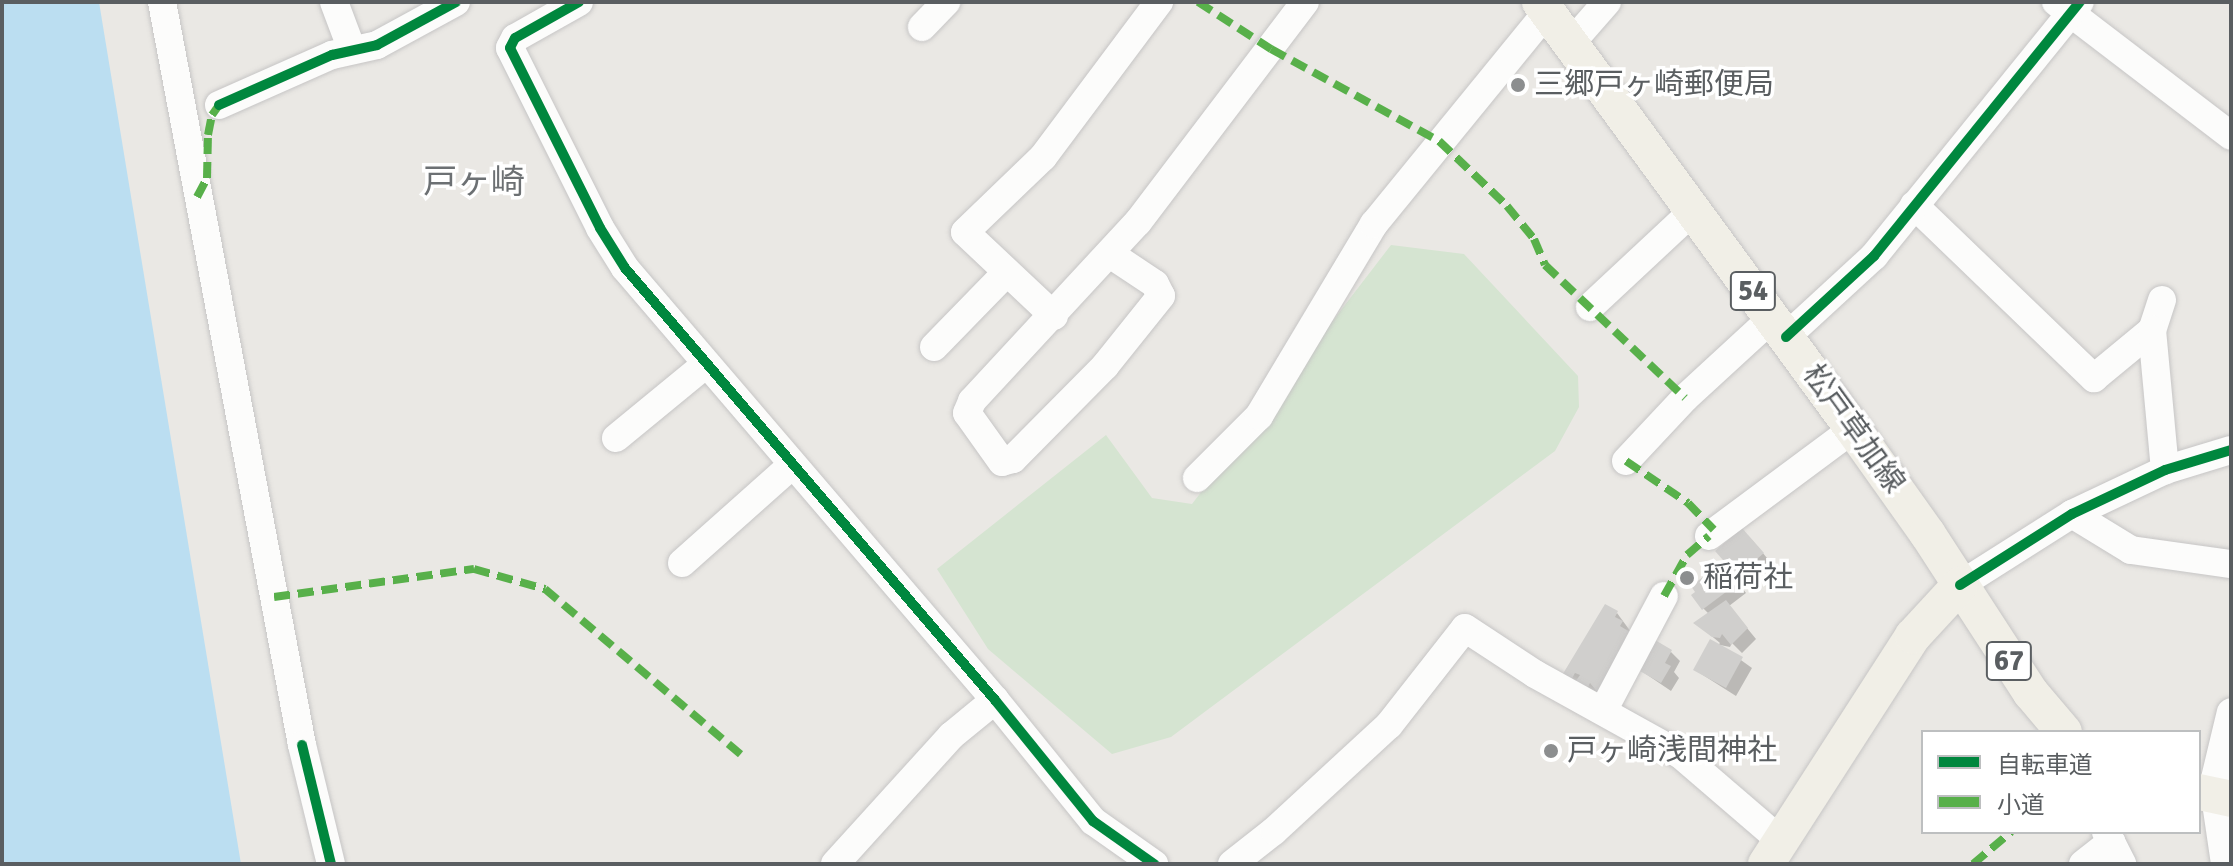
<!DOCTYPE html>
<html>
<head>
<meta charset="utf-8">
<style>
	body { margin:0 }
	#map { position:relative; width:2233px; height:866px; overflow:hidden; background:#eae8e4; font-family:Signika,"Noto Sans JP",sans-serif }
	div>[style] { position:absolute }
	.green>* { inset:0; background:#d5e4d1 }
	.water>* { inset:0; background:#bbdef1 }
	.shadow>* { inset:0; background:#0003 }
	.building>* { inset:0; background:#d0cfcd }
	.roads { filter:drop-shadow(0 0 2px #c6c5c5) drop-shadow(0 0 2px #c6c5c5) }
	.minor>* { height:28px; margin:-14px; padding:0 14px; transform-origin:14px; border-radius:14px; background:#fcfcfb }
	.major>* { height:36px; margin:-18px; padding:0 18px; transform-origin:18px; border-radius:18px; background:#f1efe7 }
	.quiet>* { height:8px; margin-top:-4px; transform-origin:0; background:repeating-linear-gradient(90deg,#58b04a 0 16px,transparent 0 24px) }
	.cycleway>* { height:10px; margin:-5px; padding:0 5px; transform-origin:5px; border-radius:5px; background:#00873e }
	.dots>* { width:22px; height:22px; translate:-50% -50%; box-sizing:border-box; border:4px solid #fff; border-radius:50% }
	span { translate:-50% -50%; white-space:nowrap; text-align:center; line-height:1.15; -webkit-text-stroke:7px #fff; paint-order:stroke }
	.shield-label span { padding:2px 6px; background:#fff; border:2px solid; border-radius:6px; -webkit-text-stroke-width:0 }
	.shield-label { font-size:28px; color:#5a5e61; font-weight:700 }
	.poi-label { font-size:30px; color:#5a5e61 }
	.left { translate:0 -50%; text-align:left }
	.street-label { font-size:30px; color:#5a5e61 }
	.quarter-label { font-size:34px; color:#6c7073 }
	.frame { position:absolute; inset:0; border:4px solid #5a5e61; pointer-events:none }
	.legend { position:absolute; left:1921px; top:730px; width:280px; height:104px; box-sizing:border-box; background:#fff; border:2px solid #bdbfc0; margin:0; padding:10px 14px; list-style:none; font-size:24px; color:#5a5e61 }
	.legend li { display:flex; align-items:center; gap:16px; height:40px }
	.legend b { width:40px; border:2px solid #bdbfc0 }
</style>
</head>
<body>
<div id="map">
	<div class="green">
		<div style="clip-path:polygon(1391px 245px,1464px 254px,1578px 376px,1579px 407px,1555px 451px,1171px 737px,1112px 754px,988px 649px,937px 569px,1106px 435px,1152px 498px,1192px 504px)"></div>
	</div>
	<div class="water">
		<div style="clip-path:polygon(2px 2px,99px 2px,241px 864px,2px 864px)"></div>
	</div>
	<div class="shadow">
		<div style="clip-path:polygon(1752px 540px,1772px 564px,1748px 584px,1738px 574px)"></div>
		<div style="clip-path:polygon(1732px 575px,1746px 593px,1729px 606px,1756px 639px,1742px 653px,1732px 643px,1730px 647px,1720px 645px,1752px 668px,1736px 696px,1695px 670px,1720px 643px,1696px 623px,1710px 615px,1703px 608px)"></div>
		<div style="clip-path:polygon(1617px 613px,1631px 632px,1597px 697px,1564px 676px)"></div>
		<div style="clip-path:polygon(1671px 652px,1680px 661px,1674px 672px,1679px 678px,1671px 691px,1640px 670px)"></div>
		<div style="clip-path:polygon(1550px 747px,1558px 754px,1555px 759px,1546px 752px)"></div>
	</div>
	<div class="building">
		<div style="clip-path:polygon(1742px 528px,1764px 553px,1737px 576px,1715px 551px)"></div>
		<div style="clip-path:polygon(1723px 562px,1738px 583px,1702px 610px,1691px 595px,1695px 592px,1691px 586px)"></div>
		<div style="clip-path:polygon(1726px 600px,1748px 628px,1731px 645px,1722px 634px,1720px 638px,1712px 637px,1693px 623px)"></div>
		<div style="clip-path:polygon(1605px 604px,1618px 611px,1615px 617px,1623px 621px,1620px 626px,1630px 632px,1599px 694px,1590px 683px,1587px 689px,1575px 682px,1580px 675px,1575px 673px,1570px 682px,1561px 677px)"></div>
		<div style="clip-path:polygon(1710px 639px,1743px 657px,1726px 688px,1693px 670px)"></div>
		<div style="clip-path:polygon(1655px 640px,1672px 650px,1665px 663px,1671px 666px,1661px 683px,1638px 670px)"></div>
	</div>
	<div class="roads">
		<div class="minor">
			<div style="left:162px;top:2px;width:756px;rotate:79.33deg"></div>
			<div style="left:302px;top:745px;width:122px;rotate:76.3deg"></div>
			<div style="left:334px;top:2px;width:51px;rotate:69.4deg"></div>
			<div style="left:579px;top:2px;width:73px;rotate:150.6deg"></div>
			<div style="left:515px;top:38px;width:11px;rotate:117deg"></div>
			<div style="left:510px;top:48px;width:201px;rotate:63.4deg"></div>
			<div style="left:600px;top:228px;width:47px;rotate:58deg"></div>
			<div style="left:625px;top:268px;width:569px;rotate:49.42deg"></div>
			<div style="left:995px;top:700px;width:156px;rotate:51deg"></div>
			<div style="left:1093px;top:821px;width:75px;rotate:35.2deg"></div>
			<div style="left:2056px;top:2px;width:220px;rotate:37.4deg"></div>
			<div style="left:922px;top:27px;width:35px;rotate:-46deg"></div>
			<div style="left:1572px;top:42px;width:53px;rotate:-48.8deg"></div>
			<div style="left:219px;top:105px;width:124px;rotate:-23.9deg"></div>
			<div style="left:332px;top:55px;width:46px;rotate:-12.5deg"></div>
			<div style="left:377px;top:45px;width:90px;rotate:-28.6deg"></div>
			<div style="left:1914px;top:205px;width:250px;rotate:43.9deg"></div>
			<div style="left:2094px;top:378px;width:75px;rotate:-39.6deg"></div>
			<div style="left:1110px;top:254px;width:54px;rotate:33.7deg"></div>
			<div style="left:1155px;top:284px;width:13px;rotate:63deg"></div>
			<div style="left:1161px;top:296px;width:90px;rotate:128.7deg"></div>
			<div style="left:1105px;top:366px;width:131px;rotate:134.7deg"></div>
			<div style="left:1013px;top:459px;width:11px;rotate:165deg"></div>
			<div style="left:1002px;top:462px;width:60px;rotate:-125.5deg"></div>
			<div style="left:967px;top:413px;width:13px;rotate:-67deg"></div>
			<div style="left:972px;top:401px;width:244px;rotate:-47.2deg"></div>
			<div style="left:1138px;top:222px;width:276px;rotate:-52.8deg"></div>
			<div style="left:2162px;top:300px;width:32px;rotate:108deg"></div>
			<div style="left:2152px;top:330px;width:141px;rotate:84.7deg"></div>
			<div style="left:1590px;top:307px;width:142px;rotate:-43deg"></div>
			<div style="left:1054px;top:316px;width:122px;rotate:-136.7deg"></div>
			<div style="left:965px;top:232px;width:108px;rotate:-43.9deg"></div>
			<div style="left:1043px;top:157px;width:194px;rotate:-53.2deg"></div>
			<div style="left:1786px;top:337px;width:120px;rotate:-42.6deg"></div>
			<div style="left:1874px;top:256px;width:327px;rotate:-51deg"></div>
			<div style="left:934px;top:347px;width:103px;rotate:-45.8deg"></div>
			<div style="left:616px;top:438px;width:115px;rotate:-39.4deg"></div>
			<div style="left:1626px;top:461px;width:86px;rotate:-46.9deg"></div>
			<div style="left:1685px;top:398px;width:118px;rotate:-42.6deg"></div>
			<div style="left:1197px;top:478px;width:88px;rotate:-45deg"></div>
			<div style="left:1259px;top:416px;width:224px;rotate:-59.1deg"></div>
			<div style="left:1374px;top:224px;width:275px;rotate:-50.8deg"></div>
			<div style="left:2072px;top:514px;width:69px;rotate:31.4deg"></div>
			<div style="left:2131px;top:550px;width:101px;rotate:8deg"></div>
			<div style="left:1709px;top:536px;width:179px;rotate:-36.6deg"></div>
			<div style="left:682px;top:563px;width:147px;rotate:-41.7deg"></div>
			<div style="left:1960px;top:585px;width:133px;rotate:-32.4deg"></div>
			<div style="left:2072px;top:514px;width:103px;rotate:-25.3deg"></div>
			<div style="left:2165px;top:470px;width:69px;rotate:-16.9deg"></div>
			<div style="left:1603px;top:711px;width:130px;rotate:-62.1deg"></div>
			<div style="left:2211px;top:795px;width:85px;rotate:-76.5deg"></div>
			<div style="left:2215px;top:796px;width:69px;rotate:81.6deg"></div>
			<div style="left:2106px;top:832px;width:36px;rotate:63deg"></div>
			<div style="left:835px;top:864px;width:173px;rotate:-47.8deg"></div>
			<div style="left:951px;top:736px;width:57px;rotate:-39.3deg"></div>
			<div style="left:1232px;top:864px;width:53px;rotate:-38.2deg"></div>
			<div style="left:1274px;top:831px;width:156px;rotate:-42.7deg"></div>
			<div style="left:1389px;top:725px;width:123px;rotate:-51.9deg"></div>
			<div style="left:1465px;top:628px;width:84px;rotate:33.3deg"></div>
			<div style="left:1535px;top:674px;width:167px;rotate:29deg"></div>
			<div style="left:1681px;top:755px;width:132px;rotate:40.7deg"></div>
			<div style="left:2083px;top:864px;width:36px;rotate:-38deg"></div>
		</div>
		<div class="major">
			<div style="left:1540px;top:2px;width:529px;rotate:53.76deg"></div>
			<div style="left:1853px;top:429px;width:128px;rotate:54.6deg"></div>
			<div style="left:1927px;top:533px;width:191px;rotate:57deg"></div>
			<div style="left:2031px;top:693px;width:51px;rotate:49.8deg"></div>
			<div style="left:2199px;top:792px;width:33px;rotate:12deg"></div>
			<div style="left:1766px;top:864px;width:271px;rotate:-57.2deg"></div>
			<div style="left:1913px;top:636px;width:69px;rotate:-47.3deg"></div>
		</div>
	</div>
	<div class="quiet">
		<div style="left:1198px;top:2px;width:87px;rotate:32.8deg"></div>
		<div style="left:1271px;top:49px;width:192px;rotate:28.7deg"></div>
		<div style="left:1439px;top:141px;width:94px;rotate:43.7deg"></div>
		<div style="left:1507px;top:206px;width:43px;rotate:50.7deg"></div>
		<div style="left:1534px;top:239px;width:28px;rotate:67deg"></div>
		<div style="left:1545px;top:265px;width:193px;rotate:43.5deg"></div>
		<div style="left:197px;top:197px;width:21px;rotate:-62deg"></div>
		<div style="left:207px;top:178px;width:43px;rotate:-88.7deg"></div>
		<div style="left:208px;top:135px;width:20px;rotate:-79deg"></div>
		<div style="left:212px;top:115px;width:12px;rotate:-55deg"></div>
		<div style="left:1626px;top:461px;width:75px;rotate:34.1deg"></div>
		<div style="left:1688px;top:503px;width:37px;rotate:46deg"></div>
		<div style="left:1664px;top:596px;width:47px;rotate:-60.7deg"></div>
		<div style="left:1687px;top:555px;width:29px;rotate:-41deg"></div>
		<div style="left:274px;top:597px;width:202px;rotate:-8deg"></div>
		<div style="left:474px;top:569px;width:74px;rotate:15.7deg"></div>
		<div style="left:545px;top:589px;width:263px;rotate:40.2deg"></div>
		<div style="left:1973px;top:864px;width:50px;rotate:-40.1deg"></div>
	</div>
	<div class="cycleway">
		<div style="left:579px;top:2px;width:73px;rotate:150.6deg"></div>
		<div style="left:515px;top:38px;width:11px;rotate:117deg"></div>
		<div style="left:510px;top:48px;width:201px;rotate:63.4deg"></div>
		<div style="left:600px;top:228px;width:47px;rotate:58deg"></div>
		<div style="left:625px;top:268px;width:569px;rotate:49.42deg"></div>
		<div style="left:995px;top:700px;width:156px;rotate:51deg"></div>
		<div style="left:1093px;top:821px;width:75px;rotate:35.2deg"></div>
		<div style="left:219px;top:105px;width:124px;rotate:-23.9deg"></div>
		<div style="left:332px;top:55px;width:46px;rotate:-12.5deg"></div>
		<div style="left:377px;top:45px;width:90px;rotate:-28.6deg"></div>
		<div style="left:1786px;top:337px;width:120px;rotate:-42.6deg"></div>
		<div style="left:1874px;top:256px;width:327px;rotate:-51deg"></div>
		<div style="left:1960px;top:585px;width:133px;rotate:-32.4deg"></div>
		<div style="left:2072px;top:514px;width:103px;rotate:-25.3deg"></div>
		<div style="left:2165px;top:470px;width:69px;rotate:-16.9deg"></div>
		<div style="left:302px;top:745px;width:122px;rotate:76.3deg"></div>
	</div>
	<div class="dots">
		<div style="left:1518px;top:85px;background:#8c8e8f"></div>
		<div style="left:1687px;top:578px;background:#8c8e8f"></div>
		<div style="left:1551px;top:751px;background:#8c8e8f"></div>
	</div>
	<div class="shield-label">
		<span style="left:1753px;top:291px">54</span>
		<span style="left:2009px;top:661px">67</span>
	</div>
	<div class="poi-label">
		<span class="left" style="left:1534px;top:85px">三郷戸ヶ崎郵便局</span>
		<span class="left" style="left:1703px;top:578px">稲荷社</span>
		<span class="left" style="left:1567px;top:751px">戸ヶ崎浅間神社</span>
	</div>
	<div class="street-label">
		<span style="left:1853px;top:429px;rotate:54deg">松戸草加線</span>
	</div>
	<div class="quarter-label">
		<span style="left:474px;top:183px">戸ヶ崎</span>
	</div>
	<div class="frame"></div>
	<ul class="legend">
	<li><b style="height:10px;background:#00873e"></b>自転車道</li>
	<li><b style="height:10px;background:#58b04a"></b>小道</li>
	</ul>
</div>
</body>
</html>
